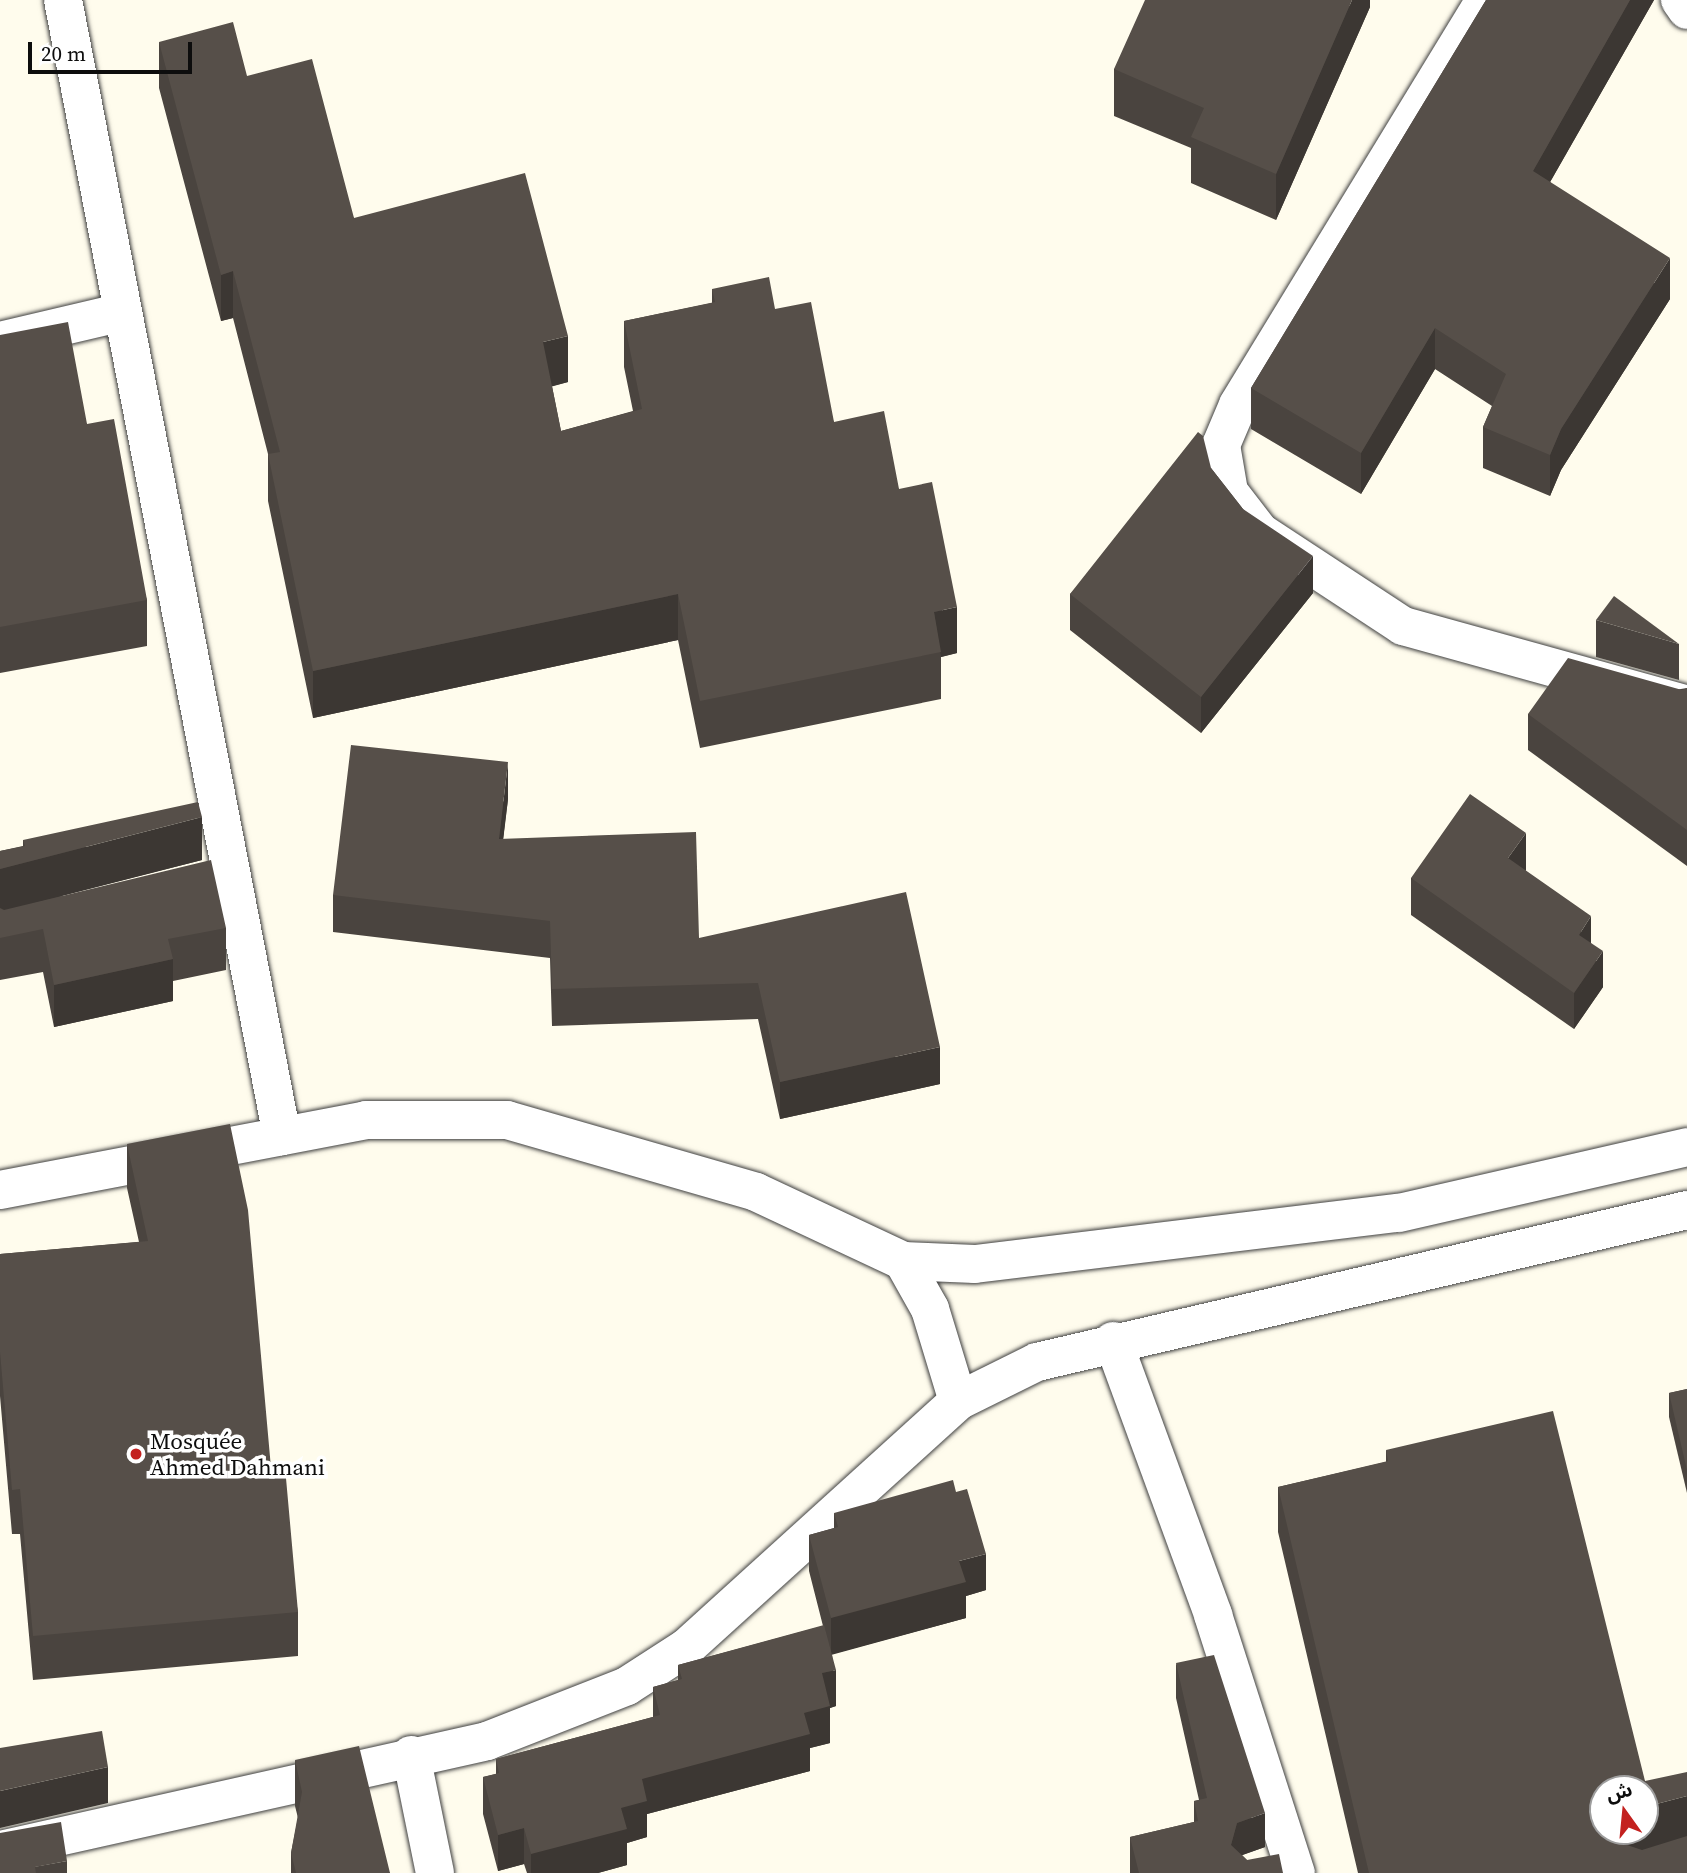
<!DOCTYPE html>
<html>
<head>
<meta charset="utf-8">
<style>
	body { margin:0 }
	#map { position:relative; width:1687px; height:1873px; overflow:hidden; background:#fffced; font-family:"Source Serif 4","Noto Sans Arabic",serif }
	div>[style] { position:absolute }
	.roads { filter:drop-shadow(0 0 2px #404040) drop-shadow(0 0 2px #404040) }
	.minor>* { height:38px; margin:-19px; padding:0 19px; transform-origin:19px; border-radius:19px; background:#fff }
	.wall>* { inset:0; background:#4a443f }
	.shaded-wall>* { inset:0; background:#3c3733 }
	.building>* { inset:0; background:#564f49 }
	.dots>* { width:19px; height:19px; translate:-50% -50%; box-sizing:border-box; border:4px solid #fff; border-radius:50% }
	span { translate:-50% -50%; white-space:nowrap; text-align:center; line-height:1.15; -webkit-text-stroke:7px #fff; paint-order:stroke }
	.poi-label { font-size:23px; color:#0d0d0d }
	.left { translate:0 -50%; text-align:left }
	.north { position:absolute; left:1589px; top:1775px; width:70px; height:70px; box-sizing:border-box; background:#fff; border:2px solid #9e9e9e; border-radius:50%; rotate:345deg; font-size:19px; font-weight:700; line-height:28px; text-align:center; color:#0d0d0d }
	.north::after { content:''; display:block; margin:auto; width:24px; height:32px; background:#c3211f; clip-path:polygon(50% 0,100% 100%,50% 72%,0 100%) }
	.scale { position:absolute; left:28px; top:42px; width:164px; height:32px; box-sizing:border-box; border:4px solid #0d0d0d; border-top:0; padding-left:9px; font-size:21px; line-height:24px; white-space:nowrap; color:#0d0d0d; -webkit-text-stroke:5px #fff; paint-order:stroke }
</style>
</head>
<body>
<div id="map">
	<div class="roads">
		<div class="minor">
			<div style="left:63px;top:0;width:1157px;rotate:79.09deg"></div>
			<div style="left:1485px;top:0;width:474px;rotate:121.4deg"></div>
			<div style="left:1238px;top:405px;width:43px;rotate:113deg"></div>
			<div style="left:1221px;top:445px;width:48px;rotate:80.3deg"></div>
			<div style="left:1229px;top:492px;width:51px;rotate:52.2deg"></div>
			<div style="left:1260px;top:532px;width:171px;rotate:33.3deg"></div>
			<div style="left:1403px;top:626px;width:295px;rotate:15.5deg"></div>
			<div style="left:1680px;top:0;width:12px;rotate:55deg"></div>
			<div style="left:0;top:341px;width:126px;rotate:-13.3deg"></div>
			<div style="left:0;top:1190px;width:373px;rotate:-10.8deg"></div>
			<div style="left:366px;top:1120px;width:141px"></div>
			<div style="left:507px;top:1120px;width:259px;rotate:16.1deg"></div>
			<div style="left:756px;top:1192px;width:162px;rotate:25.1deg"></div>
			<div style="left:903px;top:1261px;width:72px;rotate:2.4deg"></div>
			<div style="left:975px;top:1264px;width:427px;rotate:-6.9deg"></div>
			<div style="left:1399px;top:1213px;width:295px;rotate:-12.9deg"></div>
			<div style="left:903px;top:1261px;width:55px;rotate:60.6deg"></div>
			<div style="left:930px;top:1309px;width:96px;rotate:73.1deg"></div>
			<div style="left:1113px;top:1341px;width:292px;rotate:69.9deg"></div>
			<div style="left:1213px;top:1615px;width:271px;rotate:72.2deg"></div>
			<div style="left:411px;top:1755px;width:120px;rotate:78.5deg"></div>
			<div style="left:0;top:1850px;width:499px;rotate:-12.6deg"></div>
			<div style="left:487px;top:1741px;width:150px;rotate:-21.4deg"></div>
			<div style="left:627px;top:1686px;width:70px;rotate:-32.8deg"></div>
			<div style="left:686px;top:1648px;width:367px;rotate:-42.2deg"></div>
			<div style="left:958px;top:1401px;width:88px;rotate:-26.3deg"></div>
			<div style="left:1037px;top:1362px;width:668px;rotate:-13.16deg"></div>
		</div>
	</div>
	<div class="wall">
		<div style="clip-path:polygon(1370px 0,1370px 7px,1276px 220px,1191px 183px,1191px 148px,1114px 116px,1114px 69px)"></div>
		<div style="clip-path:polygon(1486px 0,1654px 0,1550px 182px,1670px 299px,1561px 470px,1550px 496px,1483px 468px,1483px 427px,1492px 406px,1435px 369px,1361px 494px,1251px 429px,1251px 388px)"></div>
		<div style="clip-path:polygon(159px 42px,247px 76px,354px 218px,568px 382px,552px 386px,561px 431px,633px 411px,624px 367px,624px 321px,712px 303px,712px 289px,775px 309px,834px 422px,899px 489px,957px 653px,941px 657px,941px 699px,700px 748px,678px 640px,313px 718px,268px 501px,268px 454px,233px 318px,221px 321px,159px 88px)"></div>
		<div style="clip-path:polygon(0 335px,87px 424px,147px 600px,147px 646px,0 673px)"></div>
		<div style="clip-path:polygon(1211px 468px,1243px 509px,1313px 593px,1201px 733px,1070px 630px,1070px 594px)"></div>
		<div style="clip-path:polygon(1596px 620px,1679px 644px,1679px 680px,1596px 657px)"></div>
		<div style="clip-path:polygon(1687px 688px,1687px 866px,1528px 750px,1528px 714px)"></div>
		<div style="clip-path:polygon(508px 799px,503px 839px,699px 938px,940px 1084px,780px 1119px,758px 1019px,552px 1026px,550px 958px,333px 932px,333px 895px)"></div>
		<div style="clip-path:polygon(23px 840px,202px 860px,60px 896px,226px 928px,226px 970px,173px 981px,173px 1001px,54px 1027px,43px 972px,0 980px,0 851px,23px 846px)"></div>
		<div style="clip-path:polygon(1525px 870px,1591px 943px,1603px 987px,1574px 1029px,1411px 915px,1411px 878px)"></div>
		<div style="clip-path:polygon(127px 1144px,271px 1468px,298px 1612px,298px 1656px,33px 1680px,20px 1534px,12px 1534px,0 1396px,0 1254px,139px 1242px,127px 1188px)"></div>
		<div style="clip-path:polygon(1687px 1389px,1687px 1493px,1669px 1417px,1669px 1393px)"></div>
		<div style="clip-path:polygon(1386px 1450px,1645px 1781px,1687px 1873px,1358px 1873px,1278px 1532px,1278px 1487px,1386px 1462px)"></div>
		<div style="clip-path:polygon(834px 1513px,986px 1590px,966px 1596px,966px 1618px,832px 1654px,836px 1706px,830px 1708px,830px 1743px,810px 1748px,810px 1771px,647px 1814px,647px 1837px,627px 1843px,627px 1865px,598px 1873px,527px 1873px,524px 1864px,498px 1871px,483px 1814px,483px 1777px,496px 1774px,496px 1759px,653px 1717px,653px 1687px,678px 1680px,678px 1665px,823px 1626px,809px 1571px,809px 1535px,834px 1528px)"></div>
		<div style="clip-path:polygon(1176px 1663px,1265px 1847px,1242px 1855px,1247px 1860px,1283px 1873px,1130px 1873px,1130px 1837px,1194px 1822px,1194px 1801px,1199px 1800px,1176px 1698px)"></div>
		<div style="clip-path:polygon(295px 1760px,390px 1873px,291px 1873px,291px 1853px,298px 1818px,295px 1806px)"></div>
		<div style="clip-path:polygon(67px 1861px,67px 1873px,0 1873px)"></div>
	</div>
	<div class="shaded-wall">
		<div style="clip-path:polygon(1352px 0,1370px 0,1370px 7px,1276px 220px,1276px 174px)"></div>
		<div style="clip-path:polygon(1630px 0,1654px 0,1533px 212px,1533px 171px)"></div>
		<div style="clip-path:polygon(1670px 258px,1670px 299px,1561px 470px,1550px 496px,1550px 455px,1561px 429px)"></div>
		<div style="clip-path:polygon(233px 271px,233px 318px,221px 321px,221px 275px)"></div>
		<div style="clip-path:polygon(1435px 328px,1435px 369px,1361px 494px,1361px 453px)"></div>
		<div style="clip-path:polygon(568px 336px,568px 382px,543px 389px,543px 342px)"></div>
		<div style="clip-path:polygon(1313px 556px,1313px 593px,1201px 733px,1201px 697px)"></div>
		<div style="clip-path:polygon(678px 594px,678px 640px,313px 718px,313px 671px)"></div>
		<div style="clip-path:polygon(957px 607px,957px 653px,941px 657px,934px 612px)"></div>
		<div style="clip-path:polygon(508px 762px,508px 799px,499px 875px,499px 839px)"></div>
		<div style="clip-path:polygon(202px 817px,202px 860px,0 912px,0 869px)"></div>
		<div style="clip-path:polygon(1526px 833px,1526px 870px,1508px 895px,1508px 858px)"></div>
		<div style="clip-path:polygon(1591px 916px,1591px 953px,1579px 935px)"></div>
		<div style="clip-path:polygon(1603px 951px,1603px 987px,1574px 1029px,1574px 993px)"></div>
		<div style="clip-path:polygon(173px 959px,173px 1001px,54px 1027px,54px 985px)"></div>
		<div style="clip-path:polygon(940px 1047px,940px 1084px,780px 1119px,780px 1082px)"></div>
		<div style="clip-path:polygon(986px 1554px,986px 1590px,966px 1596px,966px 1618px,831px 1655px,831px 1618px,959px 1561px)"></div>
		<div style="clip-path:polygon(836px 1670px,836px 1706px,830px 1708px,830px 1743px,810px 1748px,810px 1771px,647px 1814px,647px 1837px,627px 1843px,627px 1865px,598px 1873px,531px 1873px,531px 1854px,621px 1808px,642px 1779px,804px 1713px,822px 1673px)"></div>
		<div style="clip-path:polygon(108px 1767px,108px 1803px,0 1828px,0 1791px)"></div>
		<div style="clip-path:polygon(1687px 1796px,1687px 1841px,1622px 1857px,1616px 1831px,1645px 1831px,1645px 1807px)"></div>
		<div style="clip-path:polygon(1265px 1813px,1265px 1847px,1237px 1857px,1231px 1845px,1237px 1823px)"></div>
		<div style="clip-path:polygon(524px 1828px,524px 1864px,498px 1871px,498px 1835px)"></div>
	</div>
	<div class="building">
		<div style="clip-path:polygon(1145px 0,1352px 0,1276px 174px,1191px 137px,1204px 108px,1114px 69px)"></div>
		<div style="clip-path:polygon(1486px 0,1630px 0,1533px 171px,1670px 258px,1561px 429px,1550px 455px,1483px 427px,1506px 374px,1435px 328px,1361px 453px,1251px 388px)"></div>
		<div style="clip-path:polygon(233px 22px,247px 76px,312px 59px,354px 218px,525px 173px,568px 336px,543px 342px,561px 431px,642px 409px,624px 321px,715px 302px,712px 289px,769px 277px,775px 309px,811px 302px,834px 422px,884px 411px,899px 489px,932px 482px,957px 607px,934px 612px,941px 652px,700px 701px,678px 594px,313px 671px,268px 454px,280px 452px,233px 271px,221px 275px,159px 42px)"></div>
		<div style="clip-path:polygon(68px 322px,87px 424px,114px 419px,147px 600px,0 627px,0 335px)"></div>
		<div style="clip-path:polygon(1198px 432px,1203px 436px,1211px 468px,1243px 509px,1313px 556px,1201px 697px,1070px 594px)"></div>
		<div style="clip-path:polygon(1614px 596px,1679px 644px,1596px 620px)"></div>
		<div style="clip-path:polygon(1568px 658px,1682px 690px,1687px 688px,1687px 830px,1528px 714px)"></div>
		<div style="clip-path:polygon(351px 745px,508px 762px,499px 839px,696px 832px,699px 938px,906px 892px,940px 1047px,780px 1082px,758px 983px,552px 989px,550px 921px,333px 895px)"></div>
		<div style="clip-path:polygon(1470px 794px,1526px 833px,1508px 858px,1591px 916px,1579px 935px,1603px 951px,1574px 993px,1411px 878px)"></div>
		<div style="clip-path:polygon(198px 802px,202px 817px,0 869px,0 851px,25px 846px,23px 840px)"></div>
		<div style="clip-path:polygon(211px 860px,226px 928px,168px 939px,173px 959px,54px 985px,43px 929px,0 938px,0 908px,4px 910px)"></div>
		<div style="clip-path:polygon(230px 1124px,248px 1210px,271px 1468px,285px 1467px,298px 1612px,33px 1636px,20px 1489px,12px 1490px,0 1352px,0 1254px,148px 1241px,127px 1144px)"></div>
		<div style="clip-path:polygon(1687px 1389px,1687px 1470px,1669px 1393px)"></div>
		<div style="clip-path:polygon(1553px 1411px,1645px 1781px,1687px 1772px,1687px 1796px,1645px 1807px,1645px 1789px,1603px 1789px,1603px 1831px,1618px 1831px,1621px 1843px,1642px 1850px,1687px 1836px,1687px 1873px,1369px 1873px,1278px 1487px,1388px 1461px,1386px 1450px)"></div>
		<div style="clip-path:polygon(953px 1480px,956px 1492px,967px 1489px,986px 1554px,959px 1561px,966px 1582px,831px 1618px,809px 1535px,838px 1527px,834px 1513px)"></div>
		<div style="clip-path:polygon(824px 1625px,836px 1670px,822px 1673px,830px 1706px,804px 1713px,810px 1734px,642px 1779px,647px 1801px,621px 1808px,627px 1829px,531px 1854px,524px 1828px,498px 1835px,483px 1777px,499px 1773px,496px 1759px,660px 1715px,653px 1687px,682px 1679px,678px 1665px)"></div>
		<div style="clip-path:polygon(1214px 1655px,1265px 1813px,1237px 1823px,1231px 1845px,1247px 1860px,1279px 1854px,1283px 1873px,1139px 1873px,1130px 1837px,1198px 1821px,1194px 1801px,1207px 1798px,1176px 1663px)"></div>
		<div style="clip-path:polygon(102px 1731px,108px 1767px,0 1791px,0 1748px)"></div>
		<div style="clip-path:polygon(359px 1746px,390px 1873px,296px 1873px,291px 1853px,302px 1792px,295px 1760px)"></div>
		<div style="clip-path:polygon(61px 1822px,67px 1861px,35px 1867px,36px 1873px,0 1873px,0 1833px)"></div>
	</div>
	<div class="dots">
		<div style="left:136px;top:1454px;background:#c3211f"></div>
	</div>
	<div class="poi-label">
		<span class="left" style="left:150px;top:1454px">Mosquée<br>Ahmed Dahmani</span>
	</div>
	<div class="north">ش</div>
	<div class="scale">20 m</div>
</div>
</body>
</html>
